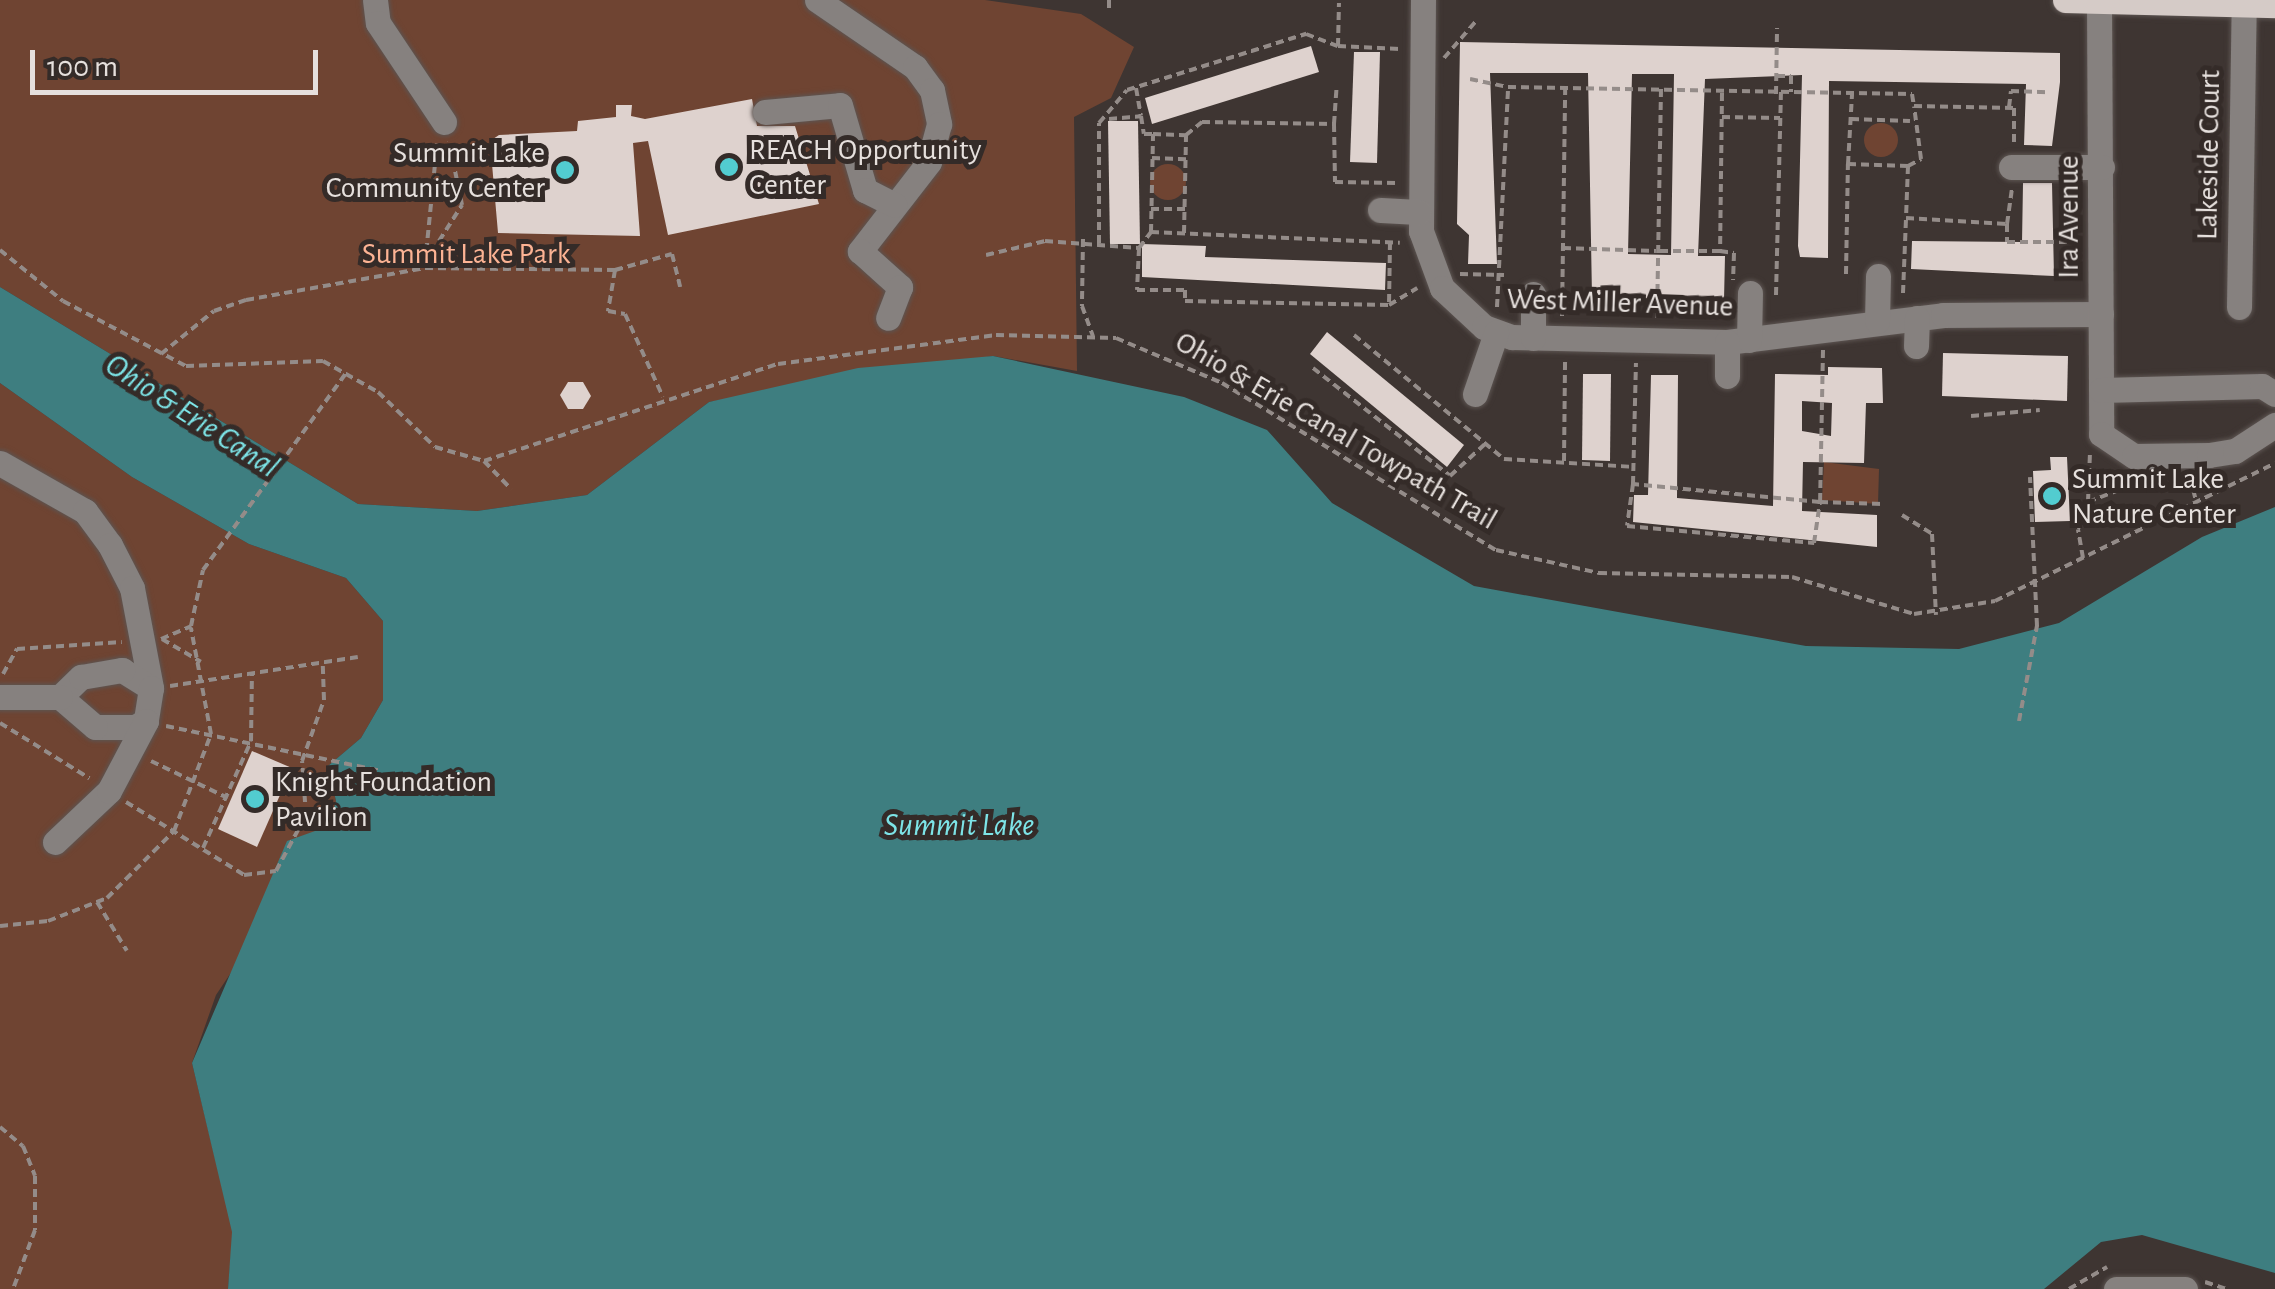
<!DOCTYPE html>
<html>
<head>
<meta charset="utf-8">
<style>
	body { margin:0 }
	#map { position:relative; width:2275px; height:1289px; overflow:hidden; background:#3e3532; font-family:"Alegreya Sans",sans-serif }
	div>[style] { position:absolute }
	.green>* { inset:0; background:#6f4432 }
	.round { border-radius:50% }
	.water>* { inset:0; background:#3e7e80 }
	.building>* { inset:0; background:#ded2ce }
	.path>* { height:4px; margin-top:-2px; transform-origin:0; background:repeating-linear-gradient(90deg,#948c89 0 8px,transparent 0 13px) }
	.roads { filter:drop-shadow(0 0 2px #5c5451) drop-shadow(0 0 2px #5c5451) }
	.minor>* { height:25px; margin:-12.5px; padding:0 12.5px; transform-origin:12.5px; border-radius:12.5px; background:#86817f }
	.major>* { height:25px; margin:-12.5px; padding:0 12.5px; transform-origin:12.5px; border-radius:12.5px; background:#d5cbc7 }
	.dots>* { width:28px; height:28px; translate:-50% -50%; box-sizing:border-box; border:5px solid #342b28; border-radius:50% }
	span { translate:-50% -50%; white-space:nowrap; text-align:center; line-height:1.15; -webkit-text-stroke:10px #342b28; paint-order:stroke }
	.poi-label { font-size:30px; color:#e6e0dd }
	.left { translate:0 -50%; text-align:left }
	.right { translate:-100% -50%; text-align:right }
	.street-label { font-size:30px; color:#e6e0dd }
	.park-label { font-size:30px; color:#fcb394 }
	.water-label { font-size:32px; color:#7de4e7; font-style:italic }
	.scale { position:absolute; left:30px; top:50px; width:288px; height:45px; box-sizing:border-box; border:5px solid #e6e0dd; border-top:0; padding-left:12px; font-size:30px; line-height:35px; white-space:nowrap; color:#e6e0dd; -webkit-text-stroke:8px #342b28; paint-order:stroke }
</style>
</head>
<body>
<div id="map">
	<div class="green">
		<div style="clip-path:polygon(0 0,985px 0,1081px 14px,1134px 47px,1111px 98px,1074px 117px,1077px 371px,993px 356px,709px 402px,587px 495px,477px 511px,358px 504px,0 287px)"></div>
		<div class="round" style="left:1864px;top:123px;width:34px;height:34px"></div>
		<div class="round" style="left:1150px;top:164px;width:36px;height:36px"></div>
		<div style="clip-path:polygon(0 383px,132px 477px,249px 544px,346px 578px,383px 621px,383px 700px,361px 738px,328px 766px,336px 801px,329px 826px,216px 995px,192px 1063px,233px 1232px,228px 1289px,0 1289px)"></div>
		<div style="clip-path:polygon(1824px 462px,1879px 469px,1878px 504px,1822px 500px)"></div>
	</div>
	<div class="water">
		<div style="clip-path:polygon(0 287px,358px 504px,477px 511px,587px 495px,709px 402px,858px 368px,993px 356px,1184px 397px,1267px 430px,1332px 503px,1474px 586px,1806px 646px,1959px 649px,2059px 623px,2202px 537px,2275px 507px,2275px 1273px,2142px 1235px,2101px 1242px,2044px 1289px,228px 1289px,232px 1232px,192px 1063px,287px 841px,329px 826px,336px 801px,328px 766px,361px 738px,383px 700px,383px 621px,346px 578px,249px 544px,132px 477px,0 383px)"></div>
	</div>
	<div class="building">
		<div style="clip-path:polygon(evenodd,1460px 42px,2060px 53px,2060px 82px,2052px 146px,2024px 145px,2026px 84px,1829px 81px,1828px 258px,1800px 257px,1798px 246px,1802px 75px,1705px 79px,1698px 256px,1725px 256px,1724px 300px,1592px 297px,1588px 73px,1490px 73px,1497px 264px,1468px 264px,1469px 235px,1457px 224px,1460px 42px,1632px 74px,1674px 74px,1671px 255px,1628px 254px,1632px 74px)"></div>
		<div style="clip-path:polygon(1311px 46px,1319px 72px,1152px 124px,1145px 98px)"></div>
		<div style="clip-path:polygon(1354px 52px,1380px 52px,1377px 163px,1350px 162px)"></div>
		<div style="clip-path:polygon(752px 99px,757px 126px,795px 126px,819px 204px,668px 235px,648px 141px,633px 143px,640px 236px,498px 233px,490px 141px,499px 135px,577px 131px,578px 121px,616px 117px,616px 105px,632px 105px,631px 116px,645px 119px)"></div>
		<div style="clip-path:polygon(1108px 121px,1138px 121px,1140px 244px,1110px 244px)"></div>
		<div style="clip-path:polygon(2023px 183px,2052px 183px,2054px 276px,1911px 269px,1912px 241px,2022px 242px)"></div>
		<div style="clip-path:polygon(1142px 244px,1206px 246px,1205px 257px,1386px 263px,1385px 290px,1142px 277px)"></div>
		<div style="clip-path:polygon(1327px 332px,1464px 445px,1447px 467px,1310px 354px)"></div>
		<div style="clip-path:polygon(1943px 353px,2068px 356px,2067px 401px,1942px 396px)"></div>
		<div style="clip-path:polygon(evenodd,1828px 367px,1882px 368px,1883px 403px,1866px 403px,1864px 463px,1803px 462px,1802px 511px,1877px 515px,1877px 547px,1633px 522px,1634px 495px,1648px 495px,1651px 375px,1678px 375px,1677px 498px,1773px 506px,1775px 374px,1828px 375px,1828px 367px,1802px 401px,1832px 403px,1831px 436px,1802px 431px,1802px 401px)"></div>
		<div style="clip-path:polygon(1583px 374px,1611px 374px,1610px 461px,1582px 460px)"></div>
		<div style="clip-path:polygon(568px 382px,583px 382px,591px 396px,583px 409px,568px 409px,560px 395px)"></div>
		<div style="clip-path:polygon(2050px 457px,2067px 457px,2070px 521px,2035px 522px,2033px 471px,2051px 470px)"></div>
		<div style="clip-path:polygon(252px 751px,292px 768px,257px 847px,218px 829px)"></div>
	</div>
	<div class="path">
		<div style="left:1109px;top:0;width:8px;rotate:90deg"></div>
		<div style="left:1338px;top:46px;width:62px;rotate:2.8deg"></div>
		<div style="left:1444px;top:58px;width:49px;rotate:-49.1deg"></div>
		<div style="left:1777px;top:76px;width:14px"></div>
		<div style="left:1791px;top:76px;width:16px;rotate:90deg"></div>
		<div style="left:1470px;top:79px;width:39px;rotate:12deg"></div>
		<div style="left:1136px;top:88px;width:28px;rotate:80deg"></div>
		<div style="left:1722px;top:93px;width:158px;rotate:90.7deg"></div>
		<div style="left:1720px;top:251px;width:14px;rotate:8deg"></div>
		<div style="left:1734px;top:253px;width:27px;rotate:92deg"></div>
		<div style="left:1776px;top:94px;width:66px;rotate:-89.1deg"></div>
		<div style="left:2009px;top:107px;width:16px;rotate:-83deg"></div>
		<div style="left:2011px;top:91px;width:38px;rotate:2deg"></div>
		<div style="left:1722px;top:117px;width:58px;rotate:1deg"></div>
		<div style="left:1109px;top:119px;width:32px;rotate:-5deg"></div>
		<div style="left:1141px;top:116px;width:18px;rotate:81deg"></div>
		<div style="left:1144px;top:134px;width:9px"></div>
		<div style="left:1851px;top:119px;width:59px;rotate:1.9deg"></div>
		<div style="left:1334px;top:124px;width:39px;rotate:-86deg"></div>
		<div style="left:1152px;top:158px;width:34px;rotate:2deg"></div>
		<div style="left:1848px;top:164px;width:70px;rotate:-86.7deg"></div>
		<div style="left:1908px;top:166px;width:15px;rotate:-28deg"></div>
		<div style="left:1921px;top:159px;width:53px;rotate:-97.5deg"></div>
		<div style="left:1151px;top:209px;width:34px"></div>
		<div style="left:2007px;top:224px;width:37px;rotate:-82deg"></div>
		<div style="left:1151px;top:232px;width:249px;rotate:2.5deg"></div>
		<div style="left:1184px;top:233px;width:98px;rotate:-88.8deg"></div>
		<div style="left:1083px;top:239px;width:67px;rotate:90.9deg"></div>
		<div style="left:1082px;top:306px;width:32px;rotate:70deg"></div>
		<div style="left:1390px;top:242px;width:63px;rotate:90.9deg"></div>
		<div style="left:1389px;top:305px;width:33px;rotate:-31deg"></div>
		<div style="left:1099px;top:243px;width:120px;rotate:-90deg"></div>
		<div style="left:1099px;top:123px;width:43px;rotate:-49.7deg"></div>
		<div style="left:1127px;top:90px;width:188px;rotate:-17.4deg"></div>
		<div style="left:1306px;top:34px;width:34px;rotate:21deg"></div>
		<div style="left:1338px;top:46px;width:43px;rotate:-88.7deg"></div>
		<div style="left:1139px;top:248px;width:42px;rotate:92.7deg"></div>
		<div style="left:1137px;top:290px;width:48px"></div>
		<div style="left:1185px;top:290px;width:11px;rotate:90deg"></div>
		<div style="left:1185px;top:301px;width:204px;rotate:1.1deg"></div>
		<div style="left:1563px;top:248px;width:93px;rotate:1.8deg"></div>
		<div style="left:0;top:250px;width:81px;rotate:39deg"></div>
		<div style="left:63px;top:301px;width:139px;rotate:27.9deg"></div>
		<div style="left:186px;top:366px;width:137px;rotate:-2.1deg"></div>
		<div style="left:323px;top:361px;width:63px;rotate:29.4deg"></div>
		<div style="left:378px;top:392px;width:79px;rotate:44deg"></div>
		<div style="left:435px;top:447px;width:51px;rotate:15.9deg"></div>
		<div style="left:484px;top:461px;width:310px;rotate:-18.3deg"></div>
		<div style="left:778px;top:364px;width:220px;rotate:-7.6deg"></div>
		<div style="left:996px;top:335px;width:120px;rotate:1.4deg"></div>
		<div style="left:1116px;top:338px;width:115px;rotate:23deg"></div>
		<div style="left:1222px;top:383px;width:321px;rotate:31.4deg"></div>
		<div style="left:1496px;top:550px;width:106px;rotate:12.6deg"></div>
		<div style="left:1599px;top:573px;width:193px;rotate:1.2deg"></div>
		<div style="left:1792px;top:577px;width:127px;rotate:16.9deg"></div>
		<div style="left:1914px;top:614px;width:82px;rotate:-9.1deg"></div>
		<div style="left:1995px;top:601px;width:312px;rotate:-26.2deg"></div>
		<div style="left:1660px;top:251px;width:60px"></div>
		<div style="left:986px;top:255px;width:61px;rotate:-13.3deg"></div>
		<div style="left:1045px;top:241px;width:94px;rotate:4.3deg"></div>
		<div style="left:1139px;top:248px;width:20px;rotate:-53deg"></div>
		<div style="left:1151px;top:232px;width:98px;rotate:-88.8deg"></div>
		<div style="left:1153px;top:134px;width:33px;rotate:2deg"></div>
		<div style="left:1186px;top:135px;width:21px;rotate:-39deg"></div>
		<div style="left:1202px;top:122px;width:132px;rotate:0.9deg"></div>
		<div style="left:1334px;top:124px;width:58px;rotate:89deg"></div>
		<div style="left:1335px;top:182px;width:62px;rotate:0.9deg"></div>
		<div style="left:425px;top:263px;width:69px;rotate:-57.5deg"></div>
		<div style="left:462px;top:205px;width:65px;rotate:-101.5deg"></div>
		<div style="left:425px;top:264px;width:121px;rotate:-84.3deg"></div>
		<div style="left:615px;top:270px;width:42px;rotate:99.7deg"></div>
		<div style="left:608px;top:311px;width:17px;rotate:10deg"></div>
		<div style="left:625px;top:314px;width:91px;rotate:65.4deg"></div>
		<div style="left:1460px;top:274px;width:44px;rotate:1.3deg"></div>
		<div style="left:1846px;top:274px;width:110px;rotate:-89deg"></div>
		<div style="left:1848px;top:164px;width:60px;rotate:1.9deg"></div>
		<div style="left:1908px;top:166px;width:52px;rotate:92.2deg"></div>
		<div style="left:1903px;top:293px;width:75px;rotate:-87.7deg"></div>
		<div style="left:1906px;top:218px;width:101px;rotate:3.4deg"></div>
		<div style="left:2007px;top:224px;width:18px;rotate:90deg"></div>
		<div style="left:2007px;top:242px;width:71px"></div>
		<div style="left:1776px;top:295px;width:203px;rotate:-88.6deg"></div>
		<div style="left:1497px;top:307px;width:220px;rotate:-87.1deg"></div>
		<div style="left:1508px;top:87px;width:404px;rotate:1deg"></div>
		<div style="left:1912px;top:94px;width:12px;rotate:81deg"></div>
		<div style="left:1914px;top:106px;width:100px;rotate:1.1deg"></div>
		<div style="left:2014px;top:108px;width:37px;rotate:90deg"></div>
		<div style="left:1562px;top:316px;width:229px;rotate:-89.2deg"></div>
		<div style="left:1657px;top:318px;width:229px;rotate:-89deg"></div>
		<div style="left:1354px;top:335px;width:195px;rotate:39.6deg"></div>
		<div style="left:1504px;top:459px;width:129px;rotate:3.5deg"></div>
		<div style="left:1823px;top:350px;width:152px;rotate:91.1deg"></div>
		<div style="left:1820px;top:502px;width:63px;rotate:1.8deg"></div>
		<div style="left:161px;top:354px;width:68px;rotate:-39.1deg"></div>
		<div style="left:214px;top:311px;width:34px;rotate:-19deg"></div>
		<div style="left:246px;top:300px;width:182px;rotate:-10.1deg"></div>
		<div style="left:425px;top:268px;width:190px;rotate:0.6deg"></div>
		<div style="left:615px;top:270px;width:59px;rotate:-15.7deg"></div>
		<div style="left:672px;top:254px;width:34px;rotate:76deg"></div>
		<div style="left:1313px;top:368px;width:174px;rotate:38.2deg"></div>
		<div style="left:1450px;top:476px;width:47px;rotate:-42.4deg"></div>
		<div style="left:1971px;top:416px;width:69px;rotate:-5deg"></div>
		<div style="left:484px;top:461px;width:39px;rotate:46deg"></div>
		<div style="left:1564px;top:461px;width:100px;rotate:-89.4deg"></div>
		<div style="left:2190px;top:477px;width:25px;rotate:76deg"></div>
		<div style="left:1633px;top:484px;width:42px;rotate:98.1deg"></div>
		<div style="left:1627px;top:526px;width:188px;rotate:5.2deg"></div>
		<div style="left:1814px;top:543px;width:41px;rotate:-81.7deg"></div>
		<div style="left:1820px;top:502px;width:188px;rotate:-174.5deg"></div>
		<div style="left:1633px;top:484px;width:121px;rotate:-88.6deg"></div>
		<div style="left:2088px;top:502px;width:50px;rotate:-87.7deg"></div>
		<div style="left:1902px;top:515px;width:36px;rotate:32deg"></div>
		<div style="left:1932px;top:534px;width:81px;rotate:87.2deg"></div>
		<div style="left:2083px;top:558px;width:29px;rotate:-100deg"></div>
		<div style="left:2078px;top:529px;width:29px;rotate:-70deg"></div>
		<div style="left:2088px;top:502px;width:44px;rotate:-21.3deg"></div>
		<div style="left:161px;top:639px;width:33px;rotate:-23deg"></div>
		<div style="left:191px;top:626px;width:57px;rotate:-77.9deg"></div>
		<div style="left:203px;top:570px;width:245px;rotate:-54deg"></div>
		<div style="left:162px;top:639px;width:45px;rotate:30.5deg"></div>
		<div style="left:3px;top:674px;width:29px;rotate:-61deg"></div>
		<div style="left:17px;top:649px;width:105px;rotate:-3.8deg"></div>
		<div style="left:170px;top:686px;width:190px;rotate:-8.8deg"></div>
		<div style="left:2019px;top:721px;width:97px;rotate:-79.3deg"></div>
		<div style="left:2037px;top:626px;width:149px;rotate:-92.7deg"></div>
		<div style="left:0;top:723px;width:105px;rotate:31.7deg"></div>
		<div style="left:166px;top:726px;width:220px;rotate:11.8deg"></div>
		<div style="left:151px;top:761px;width:85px;rotate:25.7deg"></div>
		<div style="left:126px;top:802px;width:139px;rotate:31.7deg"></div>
		<div style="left:244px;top:875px;width:32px;rotate:-7deg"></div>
		<div style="left:276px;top:871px;width:64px;rotate:-61.8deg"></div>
		<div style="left:306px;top:815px;width:54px;rotate:-94.2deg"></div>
		<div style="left:302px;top:761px;width:65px;rotate:-70.2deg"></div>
		<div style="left:324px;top:700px;width:37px;rotate:-92deg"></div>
		<div style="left:203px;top:848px;width:117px;rotate:-65.8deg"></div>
		<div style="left:251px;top:741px;width:68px;rotate:-89.2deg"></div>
		<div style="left:97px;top:902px;width:57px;rotate:58.5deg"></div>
		<div style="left:0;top:926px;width:48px;rotate:-5.9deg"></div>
		<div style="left:48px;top:921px;width:63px;rotate:-21.3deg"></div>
		<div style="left:107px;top:898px;width:95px;rotate:-45deg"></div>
		<div style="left:174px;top:831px;width:104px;rotate:-69.1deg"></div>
		<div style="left:211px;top:734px;width:108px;rotate:-100.7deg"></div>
		<div style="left:0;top:1127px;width:30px;rotate:40deg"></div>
		<div style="left:23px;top:1146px;width:32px;rotate:68deg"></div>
		<div style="left:35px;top:1176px;width:54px;rotate:90deg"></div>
		<div style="left:35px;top:1230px;width:63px;rotate:110.4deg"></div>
		<div style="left:2205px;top:1282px;width:23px;rotate:18deg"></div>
		<div style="left:2069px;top:1289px;width:44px;rotate:-30.1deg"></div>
	</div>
	<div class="roads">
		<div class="minor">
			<div style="left:375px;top:0;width:23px;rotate:83deg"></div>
			<div style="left:378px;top:23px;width:119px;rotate:56.3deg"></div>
			<div style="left:817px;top:0;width:119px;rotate:34.4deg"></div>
			<div style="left:915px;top:67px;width:29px;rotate:54deg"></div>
			<div style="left:932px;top:90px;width:35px;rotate:78deg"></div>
			<div style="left:939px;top:124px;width:39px;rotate:105deg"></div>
			<div style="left:929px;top:162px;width:113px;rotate:127.8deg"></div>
			<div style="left:860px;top:251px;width:54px;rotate:42deg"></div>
			<div style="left:900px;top:287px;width:33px;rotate:111deg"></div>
			<div style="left:1423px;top:0;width:231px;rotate:90.5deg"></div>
			<div style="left:1421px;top:231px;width:61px;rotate:69.8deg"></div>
			<div style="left:1442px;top:288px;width:57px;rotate:42.9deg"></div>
			<div style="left:1484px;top:327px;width:30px;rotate:20deg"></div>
			<div style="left:1512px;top:337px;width:215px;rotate:1.3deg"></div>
			<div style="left:1727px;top:342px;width:218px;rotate:-7.1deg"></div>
			<div style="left:1943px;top:315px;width:158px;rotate:-0.4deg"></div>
			<div style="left:2099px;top:0;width:434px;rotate:89.7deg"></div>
			<div style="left:2101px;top:434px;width:40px;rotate:34deg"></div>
			<div style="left:2134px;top:456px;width:75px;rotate:-0.8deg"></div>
			<div style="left:2209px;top:455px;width:26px;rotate:-9deg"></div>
			<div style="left:2235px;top:451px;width:48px;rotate:-33deg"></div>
			<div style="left:765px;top:112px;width:75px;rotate:-5.3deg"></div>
			<div style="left:840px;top:105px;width:89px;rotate:73.6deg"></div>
			<div style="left:865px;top:190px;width:33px;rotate:27deg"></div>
			<div style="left:2011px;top:167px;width:91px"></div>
			<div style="left:1380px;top:210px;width:39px;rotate:3deg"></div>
			<div style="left:1533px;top:294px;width:44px;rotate:90deg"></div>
			<div style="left:2239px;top:307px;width:303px;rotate:-89.1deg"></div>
			<div style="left:1877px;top:321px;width:45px;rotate:-88.7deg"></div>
			<div style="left:1749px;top:340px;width:47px;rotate:-88.8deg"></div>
			<div style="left:1916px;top:346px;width:28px;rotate:-88deg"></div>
			<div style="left:1727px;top:376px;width:34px;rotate:-90deg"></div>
			<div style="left:2101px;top:390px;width:161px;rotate:-1.4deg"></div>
			<div style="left:2262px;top:386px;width:15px;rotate:32deg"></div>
			<div style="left:1475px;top:394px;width:65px;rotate:-71deg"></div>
			<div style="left:0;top:463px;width:98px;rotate:29.5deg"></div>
			<div style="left:85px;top:511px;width:42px;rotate:53.7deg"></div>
			<div style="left:110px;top:545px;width:48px;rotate:62.9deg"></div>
			<div style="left:132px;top:588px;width:102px;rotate:79.2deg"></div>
			<div style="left:122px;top:670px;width:34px;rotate:32deg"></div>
			<div style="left:151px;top:688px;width:33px;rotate:99deg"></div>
			<div style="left:146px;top:721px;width:13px;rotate:151deg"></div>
			<div style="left:135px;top:727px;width:40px;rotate:180deg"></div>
			<div style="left:95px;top:727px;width:46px;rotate:-139.4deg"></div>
			<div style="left:60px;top:697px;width:29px;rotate:-44deg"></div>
			<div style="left:81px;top:677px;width:42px;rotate:-9.7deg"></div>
			<div style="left:0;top:697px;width:60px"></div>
			<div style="left:55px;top:842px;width:74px;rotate:-43.4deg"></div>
			<div style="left:109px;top:791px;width:79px;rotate:-62.1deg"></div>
			<div style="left:2116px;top:1289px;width:69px"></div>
		</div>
		<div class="major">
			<div style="left:2065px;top:0;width:210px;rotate:1.4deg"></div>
		</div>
	</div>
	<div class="dots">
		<div style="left:729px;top:167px;background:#52ccd0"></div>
		<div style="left:565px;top:170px;background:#52ccd0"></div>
		<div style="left:2052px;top:496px;background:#52ccd0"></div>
		<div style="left:255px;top:799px;background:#52ccd0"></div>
	</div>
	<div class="poi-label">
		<span class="left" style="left:749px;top:167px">REACH Opportunity<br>Center</span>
		<span class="right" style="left:545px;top:170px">Summit Lake<br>Community Center</span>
		<span class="left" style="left:2072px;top:496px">Summit Lake<br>Nature Center</span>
		<span class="left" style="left:275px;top:799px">Knight Foundation<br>Pavilion</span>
	</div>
	<div class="street-label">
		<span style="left:2209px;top:155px;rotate:-89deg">Lakeside Court</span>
		<span style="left:2069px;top:217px;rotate:-90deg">Ira Avenue</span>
		<span style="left:1620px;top:303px;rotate:2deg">West Miller Avenue</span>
		<span style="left:1336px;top:431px;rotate:30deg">Ohio &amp; Erie Canal Towpath Trail</span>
	</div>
	<div class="park-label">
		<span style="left:466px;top:254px">Summit Lake Park</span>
	</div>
	<div class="water-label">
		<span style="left:192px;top:416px;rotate:33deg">Ohio &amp; Erie Canal</span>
		<span style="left:959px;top:825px">Summit Lake</span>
	</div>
	<div class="scale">100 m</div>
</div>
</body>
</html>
